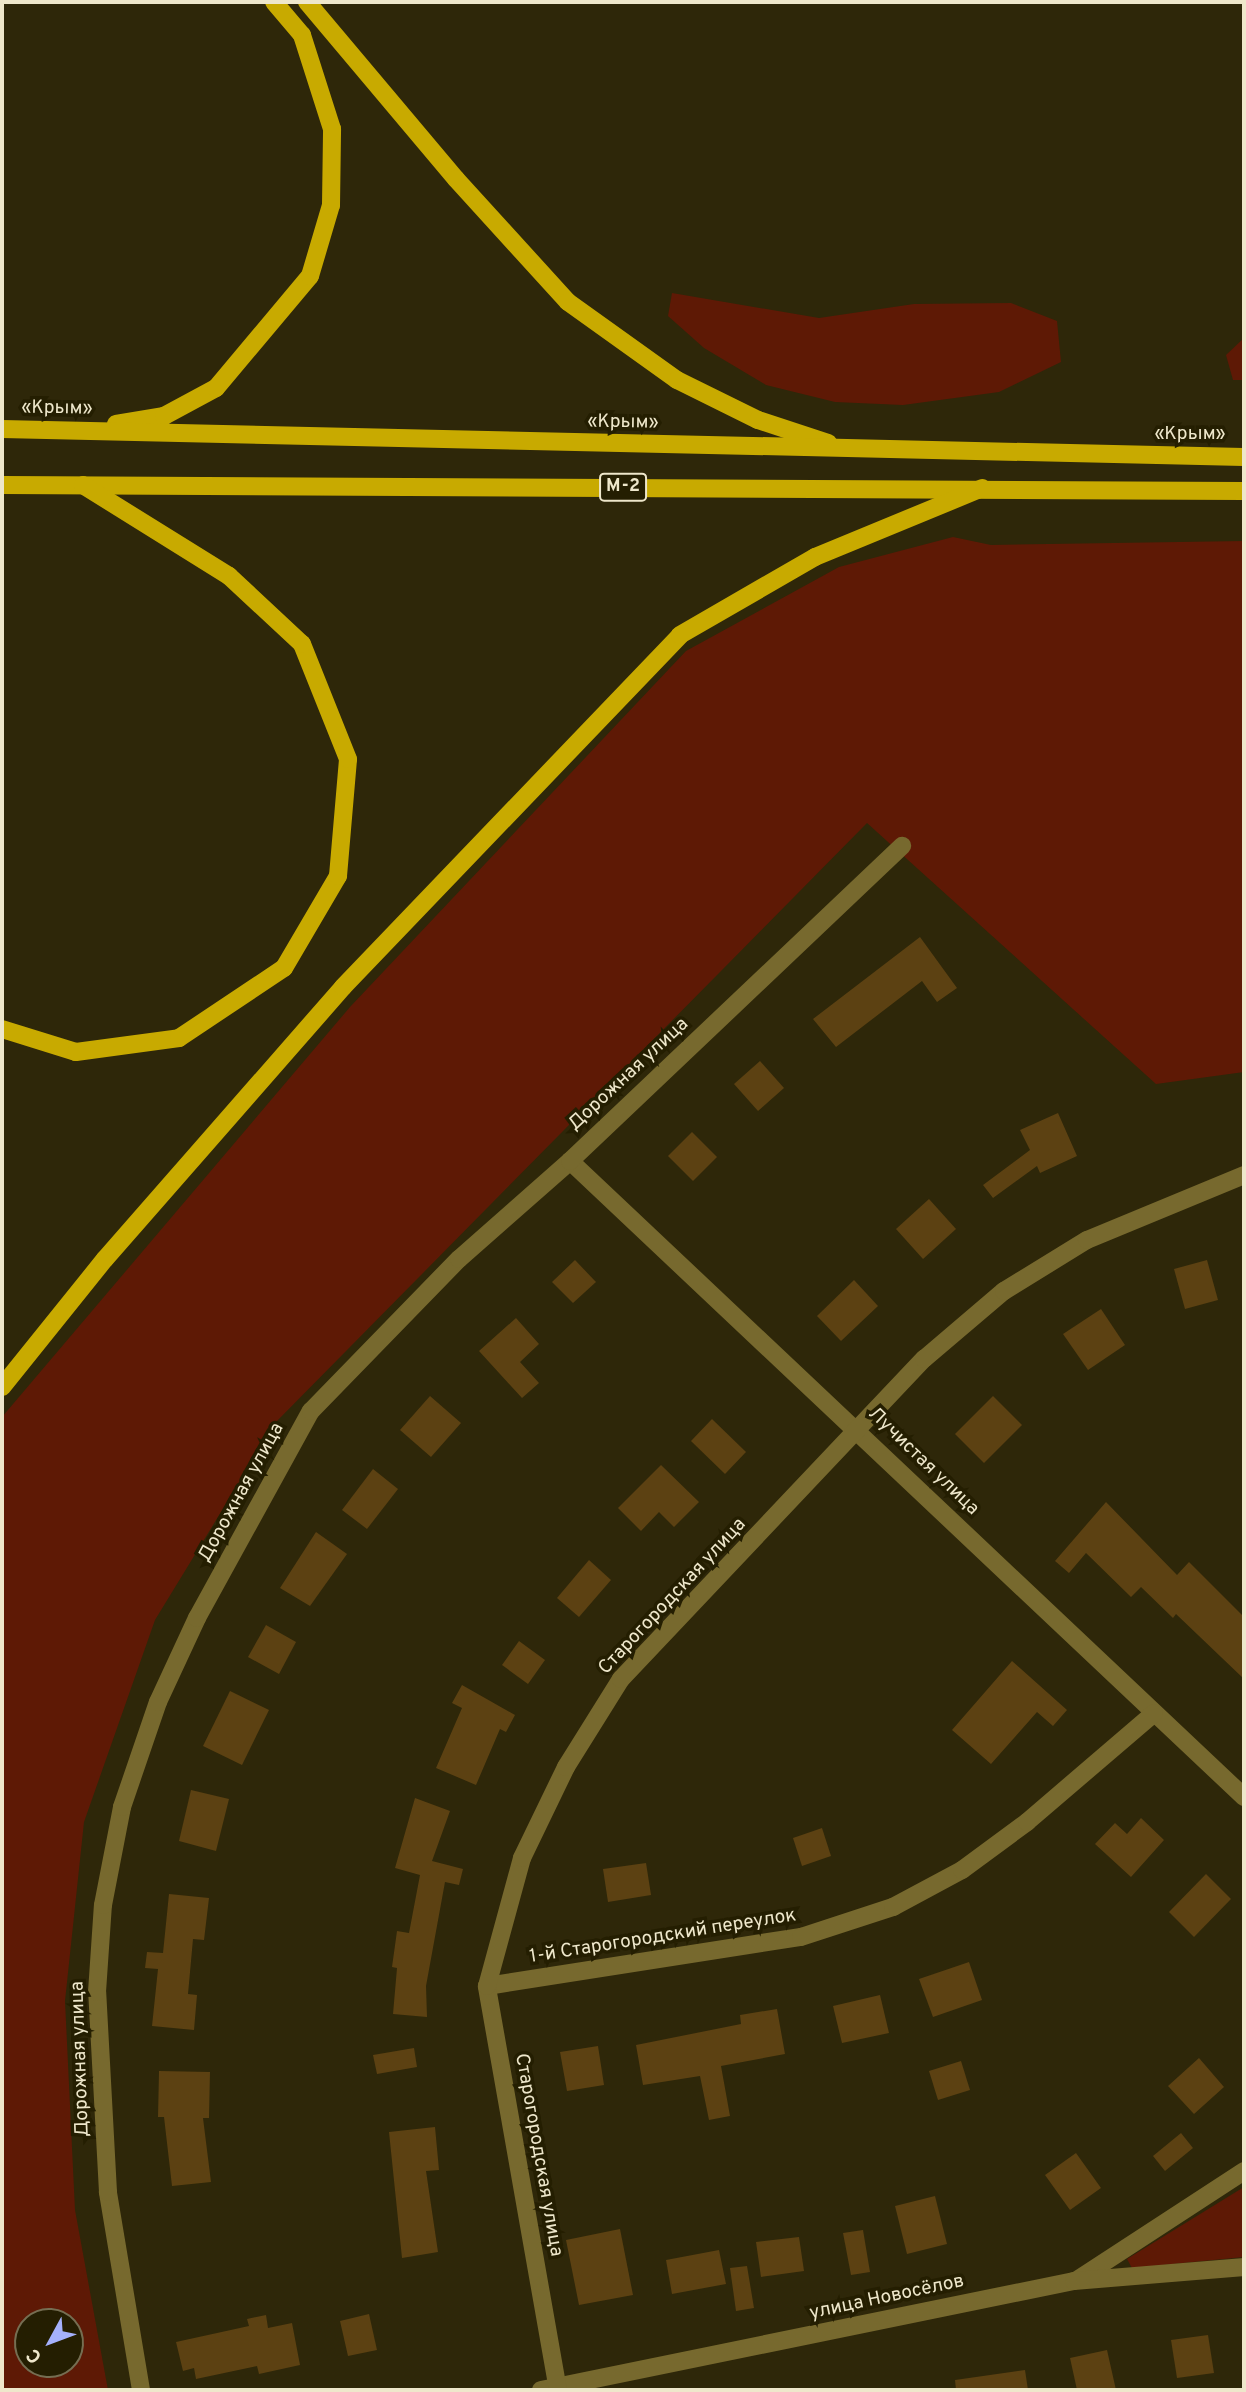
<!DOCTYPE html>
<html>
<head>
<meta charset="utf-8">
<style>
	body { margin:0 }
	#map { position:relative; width:1246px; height:2392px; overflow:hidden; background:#2e2709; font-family:Overpass,sans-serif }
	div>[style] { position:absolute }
	.green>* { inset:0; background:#5e1905 }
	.building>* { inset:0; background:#5c4112 }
	.minor>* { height:18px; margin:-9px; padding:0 9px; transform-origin:9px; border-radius:9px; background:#77692e }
	.major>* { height:18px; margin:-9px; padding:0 9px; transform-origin:9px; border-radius:9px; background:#c8aa00 }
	span { translate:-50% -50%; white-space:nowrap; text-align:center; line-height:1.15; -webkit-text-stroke:7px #241e01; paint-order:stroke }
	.shield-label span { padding:2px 5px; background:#241e01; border:2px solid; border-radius:5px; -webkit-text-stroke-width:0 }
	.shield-label { font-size:18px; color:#eee7cb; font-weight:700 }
	.street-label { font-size:19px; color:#eee7cb }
	.frame { position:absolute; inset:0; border:4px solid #eee7cb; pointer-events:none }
	.north { position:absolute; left:14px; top:2308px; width:70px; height:70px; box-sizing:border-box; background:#241e01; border:2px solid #756e52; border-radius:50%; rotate:229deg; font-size:19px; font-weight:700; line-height:28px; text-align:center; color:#eee7cb }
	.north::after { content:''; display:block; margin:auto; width:24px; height:32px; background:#a5b1fc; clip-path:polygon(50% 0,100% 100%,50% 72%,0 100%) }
</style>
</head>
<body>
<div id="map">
	<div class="green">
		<div style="clip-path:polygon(672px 293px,819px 318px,914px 304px,1011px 303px,1057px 321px,1061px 362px,999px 392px,903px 405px,835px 402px,766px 385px,704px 348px,668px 316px)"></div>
		<div style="clip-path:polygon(1244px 338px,1244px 380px,1233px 380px,1226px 355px)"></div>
		<div style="clip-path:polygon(evenodd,953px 537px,991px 545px,1244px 541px,1244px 1072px,1156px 1084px,867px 823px,276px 1422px,155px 1620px,84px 1822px,65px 2001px,75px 2210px,108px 2390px,2px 2390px,2px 1417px,350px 1007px,686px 651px,839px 567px,953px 537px,28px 2322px,70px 2322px,70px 2364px,28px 2364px,28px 2322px)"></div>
		<div style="clip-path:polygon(1244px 2187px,1244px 2257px,1132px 2268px,1127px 2259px)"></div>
	</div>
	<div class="building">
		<div style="clip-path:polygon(920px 937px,957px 988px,937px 1002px,922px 981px,836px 1047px,813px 1019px)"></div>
		<div style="clip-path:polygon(760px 1061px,784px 1088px,758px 1111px,734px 1084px)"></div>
		<div style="clip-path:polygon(1058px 1113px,1077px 1156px,1040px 1173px,1037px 1166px,993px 1198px,983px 1185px,1030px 1150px,1020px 1130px)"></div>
		<div style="clip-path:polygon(692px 1132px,717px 1157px,693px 1181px,668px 1156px)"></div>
		<div style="clip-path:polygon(929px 1199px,956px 1229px,923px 1259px,896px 1229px)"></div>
		<div style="clip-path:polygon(575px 1260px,596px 1282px,573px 1303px,552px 1282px)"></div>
		<div style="clip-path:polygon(1207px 1260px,1218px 1300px,1185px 1309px,1174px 1269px)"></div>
		<div style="clip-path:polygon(854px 1280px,878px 1306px,841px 1341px,817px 1316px)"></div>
		<div style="clip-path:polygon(1101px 1309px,1125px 1345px,1088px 1370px,1063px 1334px)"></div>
		<div style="clip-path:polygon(516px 1318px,539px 1344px,520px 1362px,539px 1383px,522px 1398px,479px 1351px)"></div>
		<div style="clip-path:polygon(430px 1396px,461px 1423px,431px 1457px,400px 1430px)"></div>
		<div style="clip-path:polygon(993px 1396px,1022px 1425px,984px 1463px,955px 1434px)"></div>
		<div style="clip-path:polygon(712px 1419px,746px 1452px,725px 1474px,691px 1441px)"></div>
		<div style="clip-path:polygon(661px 1465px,699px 1502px,674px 1527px,659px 1512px,641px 1531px,618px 1508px)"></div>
		<div style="clip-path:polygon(373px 1469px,398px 1489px,367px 1529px,342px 1510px)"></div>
		<div style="clip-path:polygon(1106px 1502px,1177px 1575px,1189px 1562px,1244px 1617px,1244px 1679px,1176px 1614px,1173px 1618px,1141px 1587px,1131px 1597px,1086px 1553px,1069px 1573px,1055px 1561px)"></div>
		<div style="clip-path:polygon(316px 1532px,347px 1554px,310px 1606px,280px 1588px)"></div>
		<div style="clip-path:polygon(589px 1560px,611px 1580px,579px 1617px,557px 1598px)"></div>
		<div style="clip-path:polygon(266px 1625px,296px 1642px,279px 1674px,248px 1657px)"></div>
		<div style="clip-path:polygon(519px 1641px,545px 1660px,528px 1684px,502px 1665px)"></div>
		<div style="clip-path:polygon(1012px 1661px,1067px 1710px,1053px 1726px,1037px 1712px,991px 1764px,952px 1730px)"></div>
		<div style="clip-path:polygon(462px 1685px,515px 1715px,506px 1732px,500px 1729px,476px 1785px,436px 1768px,462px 1708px,452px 1703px)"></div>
		<div style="clip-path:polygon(230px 1691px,269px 1710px,242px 1765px,203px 1746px)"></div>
		<div style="clip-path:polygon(191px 1790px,229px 1799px,216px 1851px,179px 1841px)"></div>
		<div style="clip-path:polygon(415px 1798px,450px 1811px,432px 1861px,463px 1869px,459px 1885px,445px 1882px,426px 1986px,427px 2017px,393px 2014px,397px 1968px,392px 1967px,397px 1931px,409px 1933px,420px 1875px,395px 1868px)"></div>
		<div style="clip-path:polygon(1141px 1818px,1164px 1840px,1131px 1877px,1095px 1844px,1115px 1823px,1127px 1834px)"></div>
		<div style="clip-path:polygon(822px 1828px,831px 1856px,802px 1866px,793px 1838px)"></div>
		<div style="clip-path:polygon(646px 1863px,651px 1895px,608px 1902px,603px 1869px)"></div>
		<div style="clip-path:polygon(1206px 1874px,1231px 1899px,1194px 1937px,1169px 1912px)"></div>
		<div style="clip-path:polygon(169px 1894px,209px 1898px,204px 1940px,193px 1939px,188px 1994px,197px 1995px,194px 2030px,152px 2026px,158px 1969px,145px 1968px,147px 1952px,163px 1953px)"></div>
		<div style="clip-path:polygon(969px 1962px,982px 2000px,933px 2017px,919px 1979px)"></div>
		<div style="clip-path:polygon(880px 1995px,889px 2033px,842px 2043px,833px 2006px)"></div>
		<div style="clip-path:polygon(777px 2009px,785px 2054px,721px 2066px,730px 2116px,709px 2120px,700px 2076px,643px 2085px,636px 2045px,741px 2024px,740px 2015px)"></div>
		<div style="clip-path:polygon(598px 2046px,604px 2085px,567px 2091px,560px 2052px)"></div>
		<div style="clip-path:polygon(414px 2048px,417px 2067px,377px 2074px,373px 2055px)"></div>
		<div style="clip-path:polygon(1199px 2058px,1224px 2087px,1194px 2114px,1168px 2086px)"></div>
		<div style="clip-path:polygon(961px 2061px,970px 2090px,938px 2100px,929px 2071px)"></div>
		<div style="clip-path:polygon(159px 2071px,210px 2072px,209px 2118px,203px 2118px,211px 2182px,172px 2186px,164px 2117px,158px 2117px)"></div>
		<div style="clip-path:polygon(435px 2127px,439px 2170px,426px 2171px,438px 2252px,402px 2258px,389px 2132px)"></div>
		<div style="clip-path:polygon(1181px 2133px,1193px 2148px,1165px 2171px,1153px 2156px)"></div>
		<div style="clip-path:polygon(1076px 2153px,1101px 2188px,1070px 2210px,1045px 2175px)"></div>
		<div style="clip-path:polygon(935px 2196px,947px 2244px,907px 2254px,895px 2206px)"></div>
		<div style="clip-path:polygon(620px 2229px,633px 2295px,579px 2305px,566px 2240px)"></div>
		<div style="clip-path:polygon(863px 2230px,870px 2272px,851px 2275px,843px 2233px)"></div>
		<div style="clip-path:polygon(799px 2237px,804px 2271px,761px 2277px,756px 2242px)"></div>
		<div style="clip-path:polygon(719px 2250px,726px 2284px,672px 2294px,666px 2260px)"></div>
		<div style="clip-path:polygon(747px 2266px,754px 2308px,736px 2311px,730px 2268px)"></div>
		<div style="clip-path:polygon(369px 2314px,377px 2350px,348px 2356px,340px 2321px)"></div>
		<div style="clip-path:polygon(266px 2315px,268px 2328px,292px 2323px,300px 2365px,259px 2374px,257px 2366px,196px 2379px,194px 2368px,183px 2371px,176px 2342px,249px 2326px,247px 2319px)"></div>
		<div style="clip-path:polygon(1208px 2335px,1214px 2373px,1177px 2378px,1171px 2340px)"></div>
		<div style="clip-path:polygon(1107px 2350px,1116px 2390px,1077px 2390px,1070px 2358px)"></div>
		<div style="clip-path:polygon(1025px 2370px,1028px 2390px,956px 2390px,955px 2380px)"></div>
	</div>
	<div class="minor">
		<div style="left:570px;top:1161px;width:927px;rotate:43.34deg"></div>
		<div style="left:487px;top:1986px;width:318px;rotate:-8.9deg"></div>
		<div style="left:801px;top:1937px;width:97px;rotate:-18.1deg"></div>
		<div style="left:893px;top:1907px;width:78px;rotate:-28.2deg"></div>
		<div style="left:962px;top:1870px;width:81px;rotate:-36.4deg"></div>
		<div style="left:1027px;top:1822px;width:167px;rotate:-40.6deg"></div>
		<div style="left:1077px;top:2280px;width:199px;rotate:-33.1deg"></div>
		<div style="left:141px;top:2390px;width:201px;rotate:-99.5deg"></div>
		<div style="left:108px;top:2192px;width:200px;rotate:-93.1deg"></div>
		<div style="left:97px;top:1992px;width:87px;rotate:-86.1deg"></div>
		<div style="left:103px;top:1905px;width:100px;rotate:-79deg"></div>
		<div style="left:122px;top:1807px;width:111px;rotate:-71.1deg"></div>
		<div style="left:158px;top:1702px;width:93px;rotate:-65.1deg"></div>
		<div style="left:197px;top:1618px;width:236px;rotate:-61.2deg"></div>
		<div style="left:311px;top:1411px;width:212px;rotate:-45.8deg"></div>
		<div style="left:459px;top:1259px;width:148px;rotate:-41.4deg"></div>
		<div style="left:570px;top:1161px;width:458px;rotate:-43.5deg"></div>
		<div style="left:541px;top:2390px;width:544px;rotate:-11.56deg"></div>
		<div style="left:1074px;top:2281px;width:171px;rotate:-4.7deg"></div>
		<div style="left:558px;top:2390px;width:410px;rotate:-100deg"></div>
		<div style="left:487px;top:1986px;width:133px;rotate:-74.7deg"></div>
		<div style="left:522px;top:1858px;width:101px;rotate:-64.2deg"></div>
		<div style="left:566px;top:1767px;width:104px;rotate:-58deg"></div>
		<div style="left:621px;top:1679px;width:441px;rotate:-46.6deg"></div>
		<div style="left:924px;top:1359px;width:105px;rotate:-40.4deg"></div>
		<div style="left:1004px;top:1291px;width:97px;rotate:-31.6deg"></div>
		<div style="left:1087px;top:1240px;width:170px;rotate:-22.5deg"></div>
	</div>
	<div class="major">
		<div style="left:307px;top:2px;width:231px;rotate:49.9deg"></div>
		<div style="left:456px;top:179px;width:166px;rotate:47.7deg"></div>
		<div style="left:568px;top:302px;width:134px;rotate:35.6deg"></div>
		<div style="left:677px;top:380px;width:90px;rotate:26.3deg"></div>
		<div style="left:758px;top:420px;width:74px;rotate:18.2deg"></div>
		<div style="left:116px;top:424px;width:49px;rotate:-9.5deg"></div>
		<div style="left:164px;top:416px;width:59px;rotate:-28.3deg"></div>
		<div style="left:216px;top:388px;width:146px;rotate:-50deg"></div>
		<div style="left:310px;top:276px;width:74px;rotate:-73.5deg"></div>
		<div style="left:331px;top:205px;width:76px;rotate:-89.2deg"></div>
		<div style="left:332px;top:129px;width:99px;rotate:-107.7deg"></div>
		<div style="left:302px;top:35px;width:43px;rotate:-130.3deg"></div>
		<div style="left:2px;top:429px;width:1242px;rotate:1.29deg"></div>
		<div style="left:2px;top:485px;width:1242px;rotate:0.28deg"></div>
		<div style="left:2px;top:1029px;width:77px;rotate:17.3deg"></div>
		<div style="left:76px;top:1052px;width:104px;rotate:-7.7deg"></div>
		<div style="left:179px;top:1038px;width:126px;rotate:-33.7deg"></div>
		<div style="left:284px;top:968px;width:107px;rotate:-59.6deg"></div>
		<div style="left:338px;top:876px;width:117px;rotate:-85.1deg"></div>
		<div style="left:348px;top:759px;width:124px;rotate:-111.8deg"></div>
		<div style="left:302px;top:644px;width:100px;rotate:-137deg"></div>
		<div style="left:229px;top:576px;width:172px;rotate:-148.1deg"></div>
		<div style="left:2px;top:1387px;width:164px;rotate:-51.2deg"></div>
		<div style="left:105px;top:1259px;width:361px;rotate:-48.8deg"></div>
		<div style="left:343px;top:987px;width:487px;rotate:-46.2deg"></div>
		<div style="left:680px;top:635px;width:156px;rotate:-30deg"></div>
		<div style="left:815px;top:557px;width:181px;rotate:-22.4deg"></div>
	</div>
	<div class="shield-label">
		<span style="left:623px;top:487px">М-2</span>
	</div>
	<div class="street-label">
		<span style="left:57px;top:409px;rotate:1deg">«Крым»</span>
		<span style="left:623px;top:423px;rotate:1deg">«Крым»</span>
		<span style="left:1190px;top:435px">«Крым»</span>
		<span style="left:629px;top:1075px;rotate:-43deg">Дорожная улица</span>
		<span style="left:923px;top:1462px;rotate:44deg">Лучистая улица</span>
		<span style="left:242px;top:1493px;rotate:-61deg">Дорожная улица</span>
		<span style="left:673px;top:1597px;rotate:-47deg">Старогородская улица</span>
		<span style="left:663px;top:1937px;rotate:-9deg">1-й Старогородский переулок</span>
		<span style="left:81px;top:2059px;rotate:-92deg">Дорожная улица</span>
		<span style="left:538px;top:2155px;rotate:80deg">Старогородская улица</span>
		<span style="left:887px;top:2298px;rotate:-12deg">улица Новосёлов</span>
	</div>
	<div class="frame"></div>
	<div class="north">С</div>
</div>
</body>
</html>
